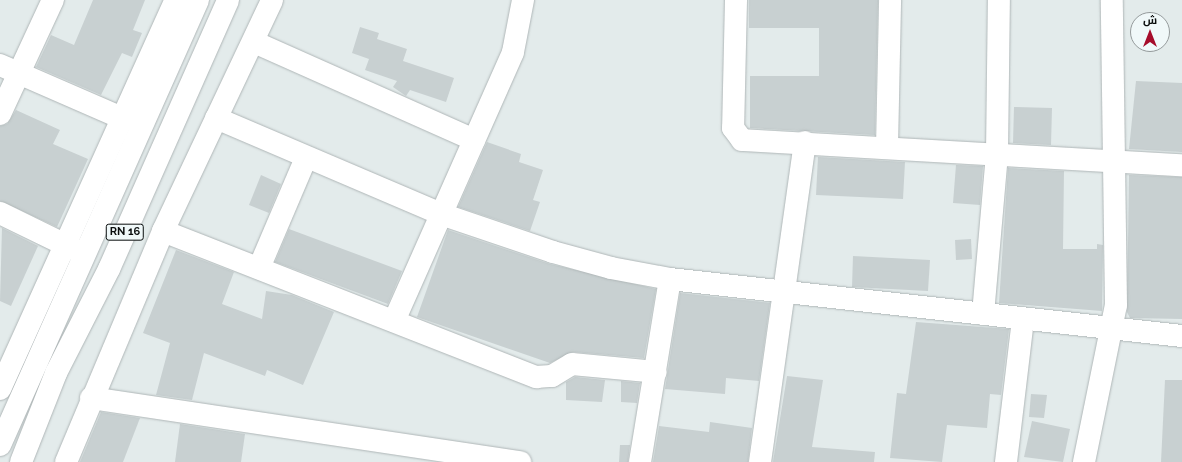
<!DOCTYPE html>
<html>
<head>
<meta charset="utf-8">
<style>
	body { margin:0 }
	#map { position:relative; width:1182px; height:462px; overflow:hidden; background:#e3ebeb; font-family:Raleway,Cairo,sans-serif }
	div>[style] { position:absolute }
	.building>* { inset:0; background:#c8d0d1 }
	.roads { filter:drop-shadow(0 0 1px #afb6b7) drop-shadow(0 0 1px #afb6b7) }
	.minor>* { height:22px; margin:-11px; padding:0 11px; transform-origin:11px; border-radius:11px; background:#fff }
	.major>* { height:22px; margin:-11px; padding:0 11px; transform-origin:11px; border-radius:11px; background:#fff }
	span { translate:-50% -50%; white-space:nowrap; text-align:center; line-height:1.15; -webkit-text-stroke:3px #f0f8f9; paint-order:stroke }
	.shield-label span { padding:1px 3px; background:#f0f8f9; border:1px solid; border-radius:3px; -webkit-text-stroke-width:0 }
	.shield-label { font-size:11px; color:#0a0d0d; font-weight:700 }
	.north { position:absolute; left:1130px; top:12px; width:40px; height:40px; box-sizing:border-box; background:#f0f8f9; border:1px solid #949a9b; border-radius:50%; rotate:0deg; font-size:11px; font-weight:700; line-height:16px; text-align:center; color:#0a0d0d }
	.north::after { content:''; display:block; margin:auto; width:14px; height:18px; background:#a60c2b; clip-path:polygon(50% 0,100% 100%,50% 72%,0 100%) }
</style>
</head>
<body>
<div id="map">
	<div class="building">
		<div style="clip-path:polygon(93px 0,145px 0,133px 30px,142px 33px,132px 57px,122px 53px,101px 95px,36px 67px,51px 35px,74px 45px)"></div>
		<div style="clip-path:polygon(749px 0,878px 0,875px 135px,750px 128px,750px 76px,819px 76px,819px 28px,749px 28px)"></div>
		<div style="clip-path:polygon(360px 27px,379px 33px,377px 39px,407px 49px,403px 61px,454px 78px,446px 102px,410px 90px,406px 96px,393px 87px,397px 81px,365px 70px,369px 59px,352px 53px)"></div>
		<div style="clip-path:polygon(1136px 81px,1182px 83px,1182px 152px,1129px 149px)"></div>
		<div style="clip-path:polygon(1014px 107px,1052px 108px,1051px 145px,1013px 143px)"></div>
		<div style="clip-path:polygon(16px 110px,60px 130px,53px 144px,88px 159px,57px 227px,0 201px,0 126px,7px 124px)"></div>
		<div style="clip-path:polygon(487px 142px,521px 154px,519px 162px,543px 170px,533px 200px,540px 202px,530px 231px,458px 207px)"></div>
		<div style="clip-path:polygon(818px 157px,905px 162px,903px 199px,816px 195px)"></div>
		<div style="clip-path:polygon(956px 165px,983px 166px,980px 205px,953px 203px)"></div>
		<div style="clip-path:polygon(1008px 168px,1064px 171px,1063px 249px,1097px 249px,1097px 244px,1103px 245px,1102px 311px,999px 303px)"></div>
		<div style="clip-path:polygon(261px 175px,281px 184px,269px 213px,249px 205px)"></div>
		<div style="clip-path:polygon(1129px 175px,1182px 177px,1182px 319px,1130px 318px,1127px 312px)"></div>
		<div style="clip-path:polygon(2px 228px,38px 246px,11px 306px,0 301px)"></div>
		<div style="clip-path:polygon(289px 229px,402px 271px,388px 304px,275px 262px)"></div>
		<div style="clip-path:polygon(448px 230px,550px 264px,656px 289px,644px 358px,573px 352px,550px 363px,417px 317px)"></div>
		<div style="clip-path:polygon(971px 239px,972px 259px,956px 260px,955px 240px)"></div>
		<div style="clip-path:polygon(176px 250px,234px 272px,222px 304px,262px 319px,266px 291px,292px 295px,334px 312px,303px 385px,267px 370px,265px 376px,204px 353px,192px 400px,156px 395px,170px 343px,143px 333px)"></div>
		<div style="clip-path:polygon(853px 256px,930px 260px,928px 291px,852px 287px)"></div>
		<div style="clip-path:polygon(680px 293px,770px 303px,759px 381px,726px 378px,725px 394px,665px 389px)"></div>
		<div style="clip-path:polygon(916px 322px,1009px 329px,1001px 395px,990px 394px,987px 428px,947px 425px,942px 462px,890px 458px,897px 393px,906px 394px)"></div>
		<div style="clip-path:polygon(787px 376px,823px 380px,812px 447px,875px 452px,874px 462px,773px 462px)"></div>
		<div style="clip-path:polygon(575px 377px,605px 380px,602px 402px,566px 400px,566px 382px)"></div>
		<div style="clip-path:polygon(1165px 380px,1182px 380px,1182px 462px,1161px 462px)"></div>
		<div style="clip-path:polygon(621px 381px,640px 383px,637px 403px,621px 402px)"></div>
		<div style="clip-path:polygon(1031px 394px,1047px 395px,1044px 418px,1029px 417px)"></div>
		<div style="clip-path:polygon(101px 412px,140px 418px,123px 462px,80px 462px)"></div>
		<div style="clip-path:polygon(1032px 421px,1070px 429px,1063px 462px,1024px 457px)"></div>
		<div style="clip-path:polygon(710px 422px,752px 428px,748px 462px,653px 462px,659px 426px,709px 432px)"></div>
		<div style="clip-path:polygon(180px 424px,245px 434px,241px 462px,175px 462px)"></div>
		<div style="clip-path:polygon(620px 445px,630px 445px,628px 462px,619px 462px)"></div>
	</div>
	<div class="roads">
		<div class="minor">
			<div style="left:736px;top:0;width:128px;rotate:91.3deg"></div>
			<div style="left:733px;top:128px;width:15px;rotate:53deg"></div>
			<div style="left:742px;top:140px;width:441px;rotate:3.3deg"></div>
			<div style="left:254px;top:42px;width:241px;rotate:24deg"></div>
			<div style="left:0;top:65px;width:135px;rotate:23.5deg"></div>
			<div style="left:0;top:114px;width:126px;rotate:-65.1deg"></div>
			<div style="left:216px;top:118px;width:245px;rotate:23.1deg"></div>
			<div style="left:441px;top:214px;width:118px;rotate:18.7deg"></div>
			<div style="left:553px;top:252px;width:60px;rotate:15.4deg"></div>
			<div style="left:611px;top:268px;width:60px;rotate:10.6deg"></div>
			<div style="left:670px;top:279px;width:515px;rotate:6.35deg"></div>
			<div style="left:887px;top:147px;width:147px;rotate:-88.8deg"></div>
			<div style="left:0;top:213px;width:87px;rotate:26deg"></div>
			<div style="left:163px;top:231px;width:401px;rotate:21.4deg"></div>
			<div style="left:536px;top:377px;width:16px;rotate:-4deg"></div>
			<div style="left:552px;top:376px;width:23px;rotate:-31deg"></div>
			<div style="left:572px;top:364px;width:84px;rotate:5.4deg"></div>
			<div style="left:259px;top:268px;width:120px;rotate:-66.9deg"></div>
			<div style="left:983px;top:314px;width:161px;rotate:-85deg"></div>
			<div style="left:997px;top:154px;width:154px;rotate:-89.3deg"></div>
			<div style="left:394px;top:321px;width:294px;rotate:-66.1deg"></div>
			<div style="left:513px;top:52px;width:53px;rotate:-79.1deg"></div>
			<div style="left:0;top:389px;width:427px;rotate:-65.7deg"></div>
			<div style="left:91px;top:398px;width:434px;rotate:8.5deg"></div>
			<div style="left:66px;top:462px;width:251px;rotate:-67.2deg"></div>
			<div style="left:163px;top:231px;width:255px;rotate:-64.7deg"></div>
			<div style="left:640px;top:462px;width:185px;rotate:-80.7deg"></div>
			<div style="left:760px;top:462px;width:323px;rotate:-82deg"></div>
			<div style="left:1006px;top:462px;width:144px;rotate:-83.2deg"></div>
			<div style="left:1084px;top:462px;width:160px;rotate:-78.5deg"></div>
			<div style="left:1116px;top:305px;width:305px;rotate:-90.8deg"></div>
		</div>
		<div class="major">
			<div style="left:0;top:445px;width:487px;rotate:-66deg"></div>
			<div style="left:21px;top:462px;width:96px;rotate:-68.5deg"></div>
			<div style="left:56px;top:373px;width:117px;rotate:-63deg"></div>
			<div style="left:109px;top:269px;width:294px;rotate:-66.1deg"></div>
		</div>
	</div>
	<div class="shield-label">
		<span style="left:125px;top:232px">RN 16</span>
	</div>
	<div class="north">ش</div>
</div>
</body>
</html>
